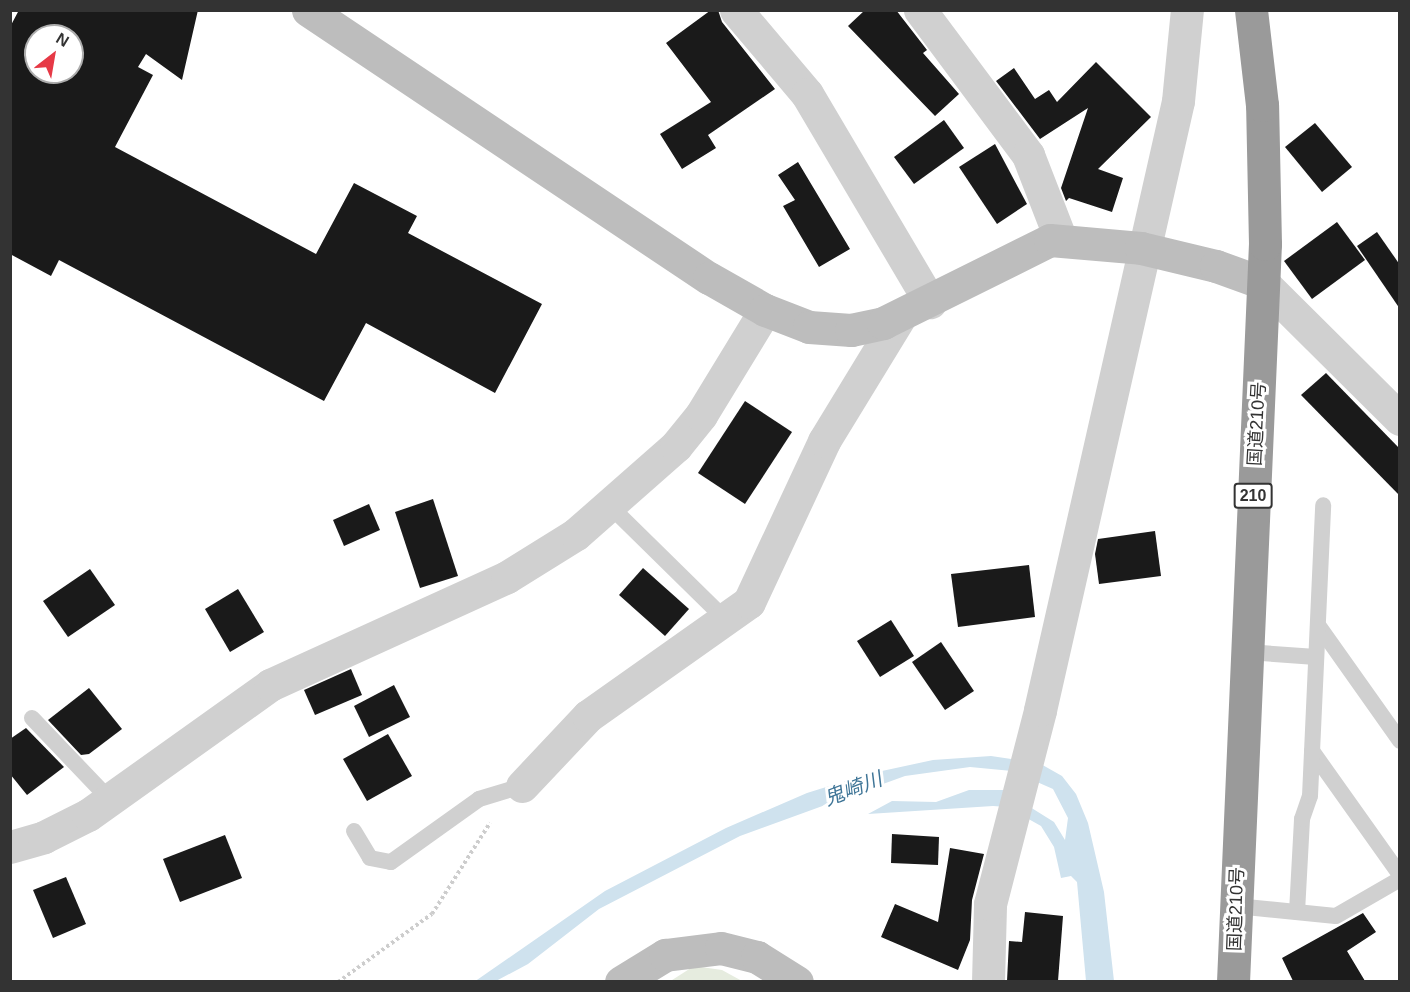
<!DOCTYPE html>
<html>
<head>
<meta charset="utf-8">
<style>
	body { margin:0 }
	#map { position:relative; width:1410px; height:992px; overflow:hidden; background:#fff; font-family:Arial,"Noto Sans JP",sans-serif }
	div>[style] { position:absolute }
	.green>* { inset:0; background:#e6ecdf }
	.water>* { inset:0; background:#cfe2ee }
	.building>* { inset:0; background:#1a1a1a }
	.path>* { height:4px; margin-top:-2px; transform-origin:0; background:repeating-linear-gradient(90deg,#cdcdcd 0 3px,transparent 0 6px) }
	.lane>* { height:16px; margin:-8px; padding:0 8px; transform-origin:8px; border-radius:8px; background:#d0d0d0 }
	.street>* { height:33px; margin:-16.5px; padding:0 16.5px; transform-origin:16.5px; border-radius:16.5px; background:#d0d0d0 }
	.secondary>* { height:33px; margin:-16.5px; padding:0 16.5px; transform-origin:16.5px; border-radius:16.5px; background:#bdbdbd }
	.highway>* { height:33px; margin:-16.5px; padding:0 16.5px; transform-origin:16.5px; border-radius:16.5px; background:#9a9a9a }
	span { translate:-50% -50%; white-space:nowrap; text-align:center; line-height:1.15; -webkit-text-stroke:6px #fff; paint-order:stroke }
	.shield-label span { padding:2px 4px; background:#fff; border:2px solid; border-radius:4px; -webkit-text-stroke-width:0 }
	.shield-label { font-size:16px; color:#333; font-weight:700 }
	.street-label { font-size:18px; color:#333 }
	.water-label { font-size:20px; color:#3f7597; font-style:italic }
	.frame { position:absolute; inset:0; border:12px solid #333; pointer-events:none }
	.north { position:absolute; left:24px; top:24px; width:60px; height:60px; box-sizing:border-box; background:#fff; border:2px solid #adadad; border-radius:50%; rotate:31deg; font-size:16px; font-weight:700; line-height:24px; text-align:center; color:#333 }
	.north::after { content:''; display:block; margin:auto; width:21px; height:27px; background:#e63946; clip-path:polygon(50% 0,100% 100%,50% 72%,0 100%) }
</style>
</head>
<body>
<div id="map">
	<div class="green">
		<div style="clip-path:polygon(694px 966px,722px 970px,742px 981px,669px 982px)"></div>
	</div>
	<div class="water">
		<div style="clip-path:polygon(991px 756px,1039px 763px,1062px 776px,1076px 794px,1088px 823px,1104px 892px,1114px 981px,1086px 981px,1077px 882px,1071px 876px,1061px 878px,1054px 847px,1041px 826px,1007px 807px,993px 806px,868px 814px,892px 801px,936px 802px,969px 790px,1003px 790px,1054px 822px,1065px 840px,1068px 818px,1053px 789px,1012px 771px,970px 767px,905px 776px,740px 836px,599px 909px,528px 964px,496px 981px,474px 982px,605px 891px,726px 828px,807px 793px,868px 774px,933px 760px)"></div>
	</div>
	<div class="building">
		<div style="clip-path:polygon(evenodd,19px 10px,198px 10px,182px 80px,146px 54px,138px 67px,153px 75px,115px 147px,316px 254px,354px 183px,417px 216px,408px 233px,542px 304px,495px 393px,366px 323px,324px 401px,59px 260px,51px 276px,10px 254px,10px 27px,19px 10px,36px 36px,72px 36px,72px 72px,36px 72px,36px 36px)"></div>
		<div style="clip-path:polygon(711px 10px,718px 10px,722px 22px,775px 89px,708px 135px,716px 148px,682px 169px,660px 134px,711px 102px,666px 43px)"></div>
		<div style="clip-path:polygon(865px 10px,896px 10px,927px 50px,923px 53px,959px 94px,935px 116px,848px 26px)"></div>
		<div style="clip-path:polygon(1096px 62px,1151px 117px,1098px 169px,1123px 178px,1112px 212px,1069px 198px,1066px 201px,1061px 188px,1088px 108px,1040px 139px,996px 81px,1014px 68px,1035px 99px,1049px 90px,1057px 102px)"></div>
		<div style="clip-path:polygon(944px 120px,964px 148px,914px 184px,894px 157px)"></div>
		<div style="clip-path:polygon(1315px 123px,1352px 167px,1322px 192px,1285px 147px)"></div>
		<div style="clip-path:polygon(995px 144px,1027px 204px,997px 224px,959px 167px)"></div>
		<div style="clip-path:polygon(798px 162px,850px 249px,819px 267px,783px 206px,795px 200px,778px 175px)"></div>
		<div style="clip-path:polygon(1337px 222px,1365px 260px,1312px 299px,1284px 261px)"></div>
		<div style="clip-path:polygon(1377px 232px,1400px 265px,1400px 309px,1357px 246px)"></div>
		<div style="clip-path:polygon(1326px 373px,1400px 449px,1400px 496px,1301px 395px)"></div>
		<div style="clip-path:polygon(745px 401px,792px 432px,745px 504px,698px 473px)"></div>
		<div style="clip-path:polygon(433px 499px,458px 576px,420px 588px,395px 512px)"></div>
		<div style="clip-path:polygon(369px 504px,380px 530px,344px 546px,333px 520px)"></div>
		<div style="clip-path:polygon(1155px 531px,1161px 576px,1099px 584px,1095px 554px,1098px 539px)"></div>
		<div style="clip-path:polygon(1029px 565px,1035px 617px,958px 627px,951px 574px)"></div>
		<div style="clip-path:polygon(643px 568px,689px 609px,665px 636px,619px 595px)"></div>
		<div style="clip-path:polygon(90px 569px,115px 605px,68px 637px,43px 601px)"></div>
		<div style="clip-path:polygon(238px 589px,264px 632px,230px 652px,205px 609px)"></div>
		<div style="clip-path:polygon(891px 620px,914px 656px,880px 677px,857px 641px)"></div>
		<div style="clip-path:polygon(941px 642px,974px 691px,945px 710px,912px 662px)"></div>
		<div style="clip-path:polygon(351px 669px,362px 695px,315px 715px,304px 690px)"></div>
		<div style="clip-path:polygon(394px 685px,410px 717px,369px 737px,354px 706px)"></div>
		<div style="clip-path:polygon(89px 688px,122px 729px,89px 754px,81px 755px,48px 720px)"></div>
		<div style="clip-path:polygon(26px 728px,64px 767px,27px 795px,10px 774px,10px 739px)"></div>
		<div style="clip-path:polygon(388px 734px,412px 776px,367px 801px,343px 759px)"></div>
		<div style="clip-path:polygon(892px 834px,939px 837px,938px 865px,891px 863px)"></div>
		<div style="clip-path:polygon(225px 835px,242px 878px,180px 902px,163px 859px)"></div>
		<div style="clip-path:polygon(950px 848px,984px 854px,972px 900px,970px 940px,958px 970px,881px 937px,895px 904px,938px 922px)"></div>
		<div style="clip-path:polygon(66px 877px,86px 924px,53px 938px,33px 890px)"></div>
		<div style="clip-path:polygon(1025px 912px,1063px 916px,1058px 981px,1007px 981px,1009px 941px,1022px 942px)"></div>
		<div style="clip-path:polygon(1363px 913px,1376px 932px,1347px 951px,1365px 981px,1293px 981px,1282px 958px)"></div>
	</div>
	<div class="path">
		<div style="left:338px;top:982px;width:116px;rotate:-35.9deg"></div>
		<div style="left:432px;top:914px;width:108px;rotate:-57.5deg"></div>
	</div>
	<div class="lane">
		<div style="left:609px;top:505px;width:163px;rotate:44.5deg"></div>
		<div style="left:1318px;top:625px;width:142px;rotate:54.7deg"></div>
		<div style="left:1247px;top:652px;width:69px;rotate:4.1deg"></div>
		<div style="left:32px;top:718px;width:113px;rotate:46.4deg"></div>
		<div style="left:1312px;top:751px;width:152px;rotate:54.6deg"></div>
		<div style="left:354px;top:831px;width:31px;rotate:59deg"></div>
		<div style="left:370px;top:858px;width:21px;rotate:11deg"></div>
		<div style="left:391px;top:862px;width:108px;rotate:-35.6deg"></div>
		<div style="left:479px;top:799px;width:45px;rotate:-16.8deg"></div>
		<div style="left:1236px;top:906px;width:100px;rotate:5.7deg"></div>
		<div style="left:1336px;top:916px;width:74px;rotate:-30deg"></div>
		<div style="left:1297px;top:912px;width:93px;rotate:-86.9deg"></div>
		<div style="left:1302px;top:819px;width:24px;rotate:-71deg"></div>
		<div style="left:1310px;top:796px;width:291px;rotate:-87.4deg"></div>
	</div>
	<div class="street">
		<div style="left:736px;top:10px;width:110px;rotate:49.8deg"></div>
		<div style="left:807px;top:94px;width:242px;rotate:59.4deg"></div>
		<div style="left:920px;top:10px;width:181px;rotate:53.3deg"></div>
		<div style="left:1028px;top:155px;width:91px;rotate:68.8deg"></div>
		<div style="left:1263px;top:283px;width:193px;rotate:44.8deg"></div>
		<div style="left:522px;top:786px;width:96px;rotate:-46.7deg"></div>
		<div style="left:588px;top:716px;width:197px;rotate:-35.3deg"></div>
		<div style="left:749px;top:602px;width:178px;rotate:-65deg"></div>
		<div style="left:824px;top:441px;width:144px;rotate:-58.6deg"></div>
		<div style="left:10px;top:847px;width:35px;rotate:-16deg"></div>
		<div style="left:44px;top:837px;width:49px;rotate:-26.6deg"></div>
		<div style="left:88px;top:815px;width:224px;rotate:-35.5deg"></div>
		<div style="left:270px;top:685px;width:260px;rotate:-24.5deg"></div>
		<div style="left:507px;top:577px;width:81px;rotate:-31.9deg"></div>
		<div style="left:576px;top:534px;width:133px;rotate:-41.3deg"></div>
		<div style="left:676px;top:446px;width:40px;rotate:-51deg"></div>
		<div style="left:701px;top:415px;width:123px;rotate:-58.6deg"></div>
		<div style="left:988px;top:982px;width:78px;rotate:-88.5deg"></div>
		<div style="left:990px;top:904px;width:200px;rotate:-75.5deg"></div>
		<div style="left:1040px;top:710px;width:624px;rotate:-77.23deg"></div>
		<div style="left:1178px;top:101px;width:91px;rotate:-84.4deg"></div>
	</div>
	<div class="secondary">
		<div style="left:308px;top:10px;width:482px;rotate:33.8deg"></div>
		<div style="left:709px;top:278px;width:64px;rotate:29.7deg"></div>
		<div style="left:765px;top:310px;width:47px;rotate:21.1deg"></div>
		<div style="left:809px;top:327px;width:42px;rotate:4.1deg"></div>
		<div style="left:851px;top:330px;width:33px;rotate:-12deg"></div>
		<div style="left:883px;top:323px;width:186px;rotate:-26.4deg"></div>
		<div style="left:1050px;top:240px;width:91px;rotate:5deg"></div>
		<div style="left:1141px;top:248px;width:77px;rotate:13.5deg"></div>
		<div style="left:1216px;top:266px;width:50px;rotate:19.9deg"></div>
		<div style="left:621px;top:982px;width:52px;rotate:-31.5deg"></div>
		<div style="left:665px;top:955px;width:56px;rotate:-7.1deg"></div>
		<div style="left:721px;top:948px;width:37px;rotate:14deg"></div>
		<div style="left:757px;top:957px;width:47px;rotate:32deg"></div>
	</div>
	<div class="highway">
		<div style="left:1233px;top:982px;width:739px;rotate:-87.52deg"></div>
		<div style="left:1265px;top:244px;width:139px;rotate:-91.2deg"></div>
		<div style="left:1262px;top:105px;width:96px;rotate:-96.6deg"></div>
	</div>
	<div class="shield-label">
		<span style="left:1253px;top:496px">210</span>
	</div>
	<div class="street-label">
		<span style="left:1257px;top:424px;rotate:-87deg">国道210号</span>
		<span style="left:1236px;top:909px;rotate:-88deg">国道210号</span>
	</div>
	<div class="water-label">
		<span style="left:853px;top:789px;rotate:-21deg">鬼崎川</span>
	</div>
	<div class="frame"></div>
	<div class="north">N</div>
</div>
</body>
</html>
